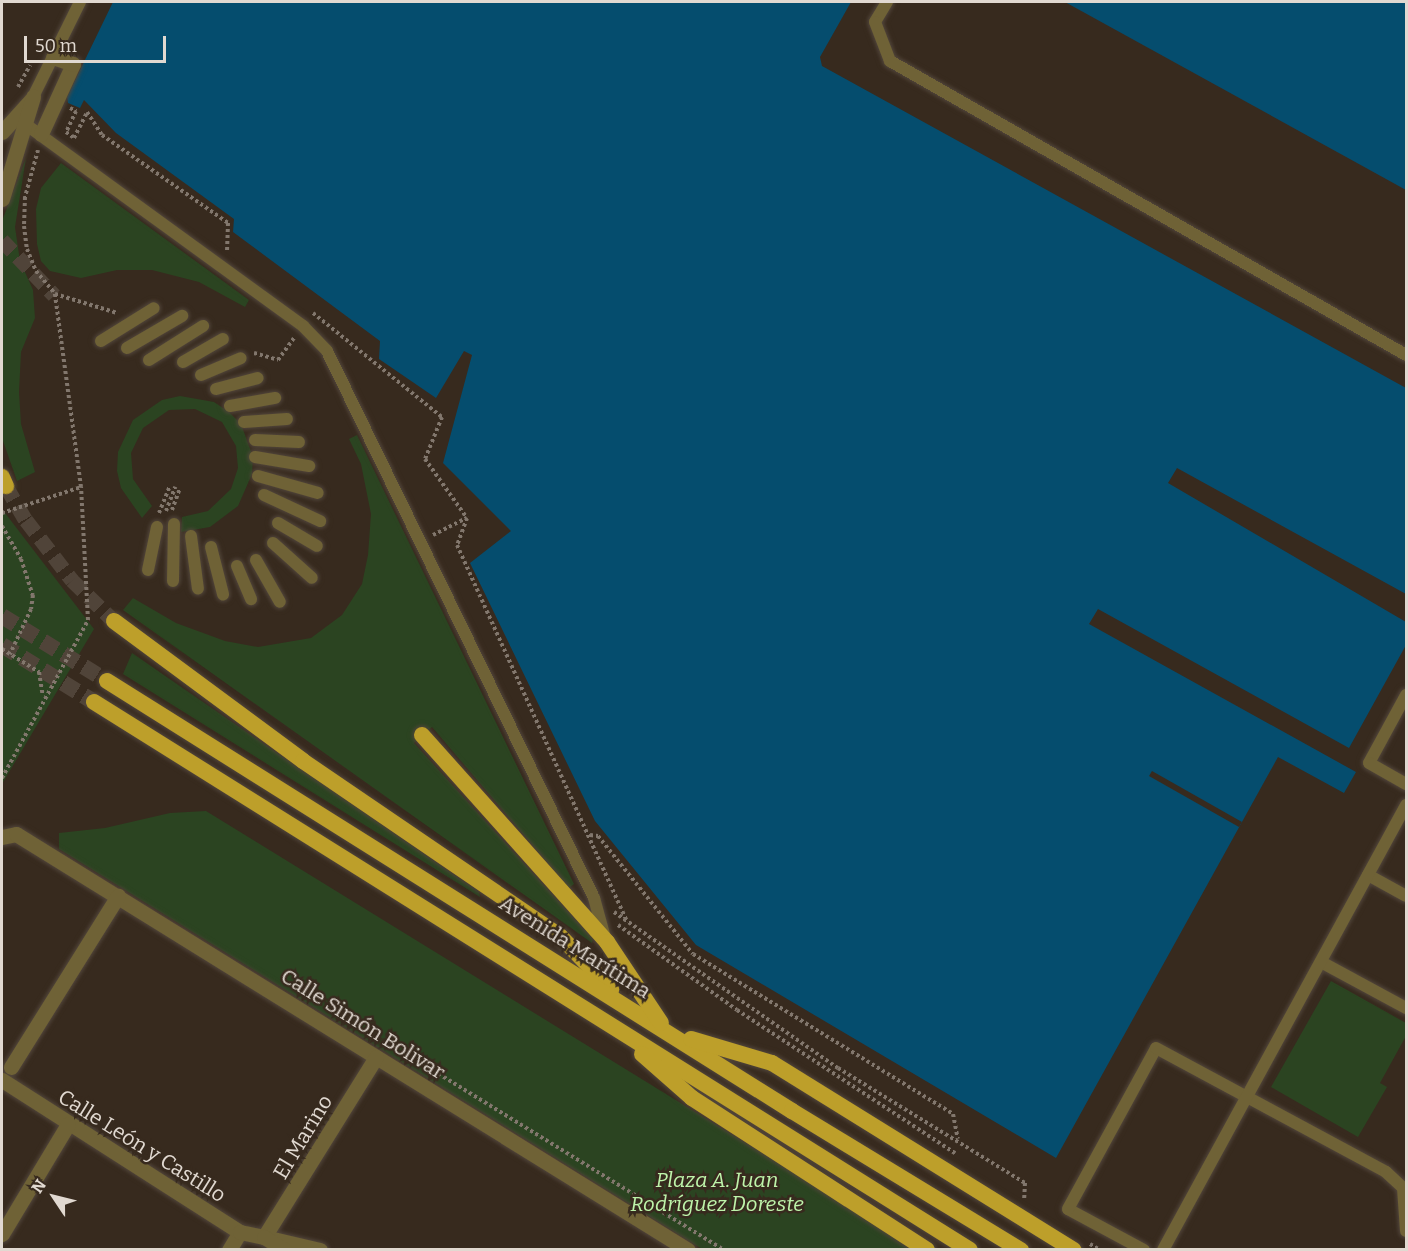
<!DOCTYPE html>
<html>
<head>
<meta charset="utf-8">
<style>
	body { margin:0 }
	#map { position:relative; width:1408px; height:1251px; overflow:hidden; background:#372a1e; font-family:Bitter,serif }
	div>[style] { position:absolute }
	.green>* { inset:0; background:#2b4421 }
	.water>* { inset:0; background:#054d6e }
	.pier>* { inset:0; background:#372a1e }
	.minor-tunnel>* { height:15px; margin-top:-7.5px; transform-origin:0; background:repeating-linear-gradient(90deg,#504439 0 15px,transparent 0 23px) }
	.trunk-tunnel>* { height:16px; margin-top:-8px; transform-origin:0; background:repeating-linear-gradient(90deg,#504439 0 16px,transparent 0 24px) }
	.path>* { height:4px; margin-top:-2px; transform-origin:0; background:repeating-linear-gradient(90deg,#82776d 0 3px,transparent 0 6px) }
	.roads { filter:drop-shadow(0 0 2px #52463b) drop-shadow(0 0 2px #52463b) }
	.service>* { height:12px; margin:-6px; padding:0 6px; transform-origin:6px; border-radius:6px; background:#6f6236 }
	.pedestrian>* { height:15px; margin:-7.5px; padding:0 7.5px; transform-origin:7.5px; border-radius:7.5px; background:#6f6236 }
	.minor>* { height:15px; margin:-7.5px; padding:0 7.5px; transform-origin:7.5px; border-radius:7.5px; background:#6f6236 }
	.tertiary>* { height:15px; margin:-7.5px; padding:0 7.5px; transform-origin:7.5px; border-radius:7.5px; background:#6f6236 }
	.trunk>* { height:16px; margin:-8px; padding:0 8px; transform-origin:8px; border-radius:8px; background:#bd9f2a }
	span { translate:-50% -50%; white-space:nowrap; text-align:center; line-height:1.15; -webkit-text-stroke:5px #372a1e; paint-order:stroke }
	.street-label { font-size:21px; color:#e1d9d1 }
	.park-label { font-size:21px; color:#bef4aa; font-style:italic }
	.frame { position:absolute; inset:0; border:3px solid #e1d9d1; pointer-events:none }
	.north { position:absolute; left:24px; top:1167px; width:60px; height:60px; -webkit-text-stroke:4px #372a1e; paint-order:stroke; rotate:305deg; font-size:16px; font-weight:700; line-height:24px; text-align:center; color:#e1d9d1 }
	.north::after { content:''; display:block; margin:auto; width:21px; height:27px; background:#e1d9d1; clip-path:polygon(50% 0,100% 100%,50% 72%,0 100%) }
	.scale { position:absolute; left:24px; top:36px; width:142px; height:27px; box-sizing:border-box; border:3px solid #e1d9d1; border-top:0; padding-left:8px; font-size:18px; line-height:21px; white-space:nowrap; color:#e1d9d1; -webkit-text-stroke:4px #372a1e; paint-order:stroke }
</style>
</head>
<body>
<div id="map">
	<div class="green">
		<div style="clip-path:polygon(26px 158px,15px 227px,20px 261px,33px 290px,35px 318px,21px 352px,19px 392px,21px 424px,35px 472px,17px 481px,2px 438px,2px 221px)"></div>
		<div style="clip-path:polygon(61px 163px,249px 300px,245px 307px,199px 282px,152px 270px,117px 270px,81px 278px,50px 271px,41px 261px,37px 244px,36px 209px,41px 188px)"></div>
		<div style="clip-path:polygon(180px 396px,214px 402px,229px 412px,241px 424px,253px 457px,252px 474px,238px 506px,210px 527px,181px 532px,182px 517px,208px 511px,231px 489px,238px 468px,236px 446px,222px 422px,195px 409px,169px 410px,143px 428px,131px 453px,133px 479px,152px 506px,142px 518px,121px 488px,117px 471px,118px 452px,133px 420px,162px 400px)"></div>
		<div style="clip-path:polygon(357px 435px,574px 884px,569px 888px,432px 727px,414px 743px,593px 939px,592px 943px,123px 610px,133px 598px,176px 623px,225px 641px,258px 647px,311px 638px,342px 615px,362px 584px,368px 555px,371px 514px,361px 464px,349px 439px)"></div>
		<div style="clip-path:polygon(2px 509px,94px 629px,2px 784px)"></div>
		<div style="clip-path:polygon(132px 653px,479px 892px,480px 897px,123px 674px)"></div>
		<div style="clip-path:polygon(206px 811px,918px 1249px,702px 1249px,59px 849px,59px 833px,105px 828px,170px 813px)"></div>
		<div style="clip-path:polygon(1331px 981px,1406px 1023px,1406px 1036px,1380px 1083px,1387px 1087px,1358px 1137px,1271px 1087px)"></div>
	</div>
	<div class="water">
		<div style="clip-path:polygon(113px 2px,851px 2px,820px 57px,822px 66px,1406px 388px,1406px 594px,1177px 468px,1168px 483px,1406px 622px,1406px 645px,1349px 748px,1098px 609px,1089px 624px,1356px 772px,1344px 793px,1278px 757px,1056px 1158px,696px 945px,595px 821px,470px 563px,511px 531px,443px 463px,472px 355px,464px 351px,436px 398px,379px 359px,380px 341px,233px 232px,234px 219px,116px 133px,84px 100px,80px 108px,68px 103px,67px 97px)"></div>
		<div style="clip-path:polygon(1065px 2px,1406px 2px,1406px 190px)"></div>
	</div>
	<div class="pier">
		<div style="clip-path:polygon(1152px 771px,1242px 822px,1239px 827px,1149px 776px)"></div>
	</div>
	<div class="minor-tunnel">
		<div style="left:2px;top:240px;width:76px;rotate:46.6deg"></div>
		<div style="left:6px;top:486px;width:39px;rotate:60deg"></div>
		<div style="left:26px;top:520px;width:76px;rotate:52.5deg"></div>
		<div style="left:72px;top:580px;width:59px;rotate:44.3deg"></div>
	</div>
	<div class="trunk-tunnel">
		<div style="left:2px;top:616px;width:123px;rotate:31.8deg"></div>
		<div style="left:2px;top:645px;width:108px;rotate:31.8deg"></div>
	</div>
	<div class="path">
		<div style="left:18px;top:87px;width:25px;rotate:-61deg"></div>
		<div style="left:70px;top:108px;width:7px;rotate:27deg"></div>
		<div style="left:76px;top:111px;width:23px;rotate:115deg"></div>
		<div style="left:66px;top:132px;width:10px;rotate:37deg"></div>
		<div style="left:74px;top:138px;width:29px;rotate:-63deg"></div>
		<div style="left:87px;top:112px;width:27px;rotate:57deg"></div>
		<div style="left:102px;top:135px;width:154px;rotate:34.9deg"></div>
		<div style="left:228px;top:223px;width:29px;rotate:92deg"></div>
		<div style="left:38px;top:150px;width:49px;rotate:105.5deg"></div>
		<div style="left:25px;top:197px;width:29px;rotate:92deg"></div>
		<div style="left:24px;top:226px;width:23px;rotate:83deg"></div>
		<div style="left:27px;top:249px;width:24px;rotate:68deg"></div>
		<div style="left:36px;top:271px;width:30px;rotate:50deg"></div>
		<div style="left:55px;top:294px;width:65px;rotate:17deg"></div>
		<div style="left:313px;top:313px;width:166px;rotate:38.9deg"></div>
		<div style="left:442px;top:417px;width:45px;rotate:112deg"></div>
		<div style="left:425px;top:459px;width:72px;rotate:54.6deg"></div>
		<div style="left:467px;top:518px;width:29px;rotate:110deg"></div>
		<div style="left:457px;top:545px;width:414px;rotate:65.7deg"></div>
		<div style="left:254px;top:353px;width:25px;rotate:16deg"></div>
		<div style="left:278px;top:360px;width:27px;rotate:-54deg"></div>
		<div style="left:172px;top:510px;width:23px;rotate:-70deg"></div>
		<div style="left:166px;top:511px;width:26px;rotate:-69deg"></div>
		<div style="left:2px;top:513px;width:83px;rotate:-18.2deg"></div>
		<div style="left:159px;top:513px;width:29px;rotate:-68deg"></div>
		<div style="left:2px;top:526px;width:38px;rotate:60deg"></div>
		<div style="left:21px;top:559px;width:38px;rotate:72deg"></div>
		<div style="left:33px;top:595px;width:14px;rotate:98deg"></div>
		<div style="left:31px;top:609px;width:50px;rotate:115deg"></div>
		<div style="left:433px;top:535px;width:38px;rotate:-27deg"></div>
		<div style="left:2px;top:649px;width:44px;rotate:31.9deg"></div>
		<div style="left:39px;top:672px;width:24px;rotate:81deg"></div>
		<div style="left:2px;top:778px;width:180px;rotate:-61.4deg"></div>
		<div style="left:88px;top:620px;width:133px;rotate:-93deg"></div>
		<div style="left:81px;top:487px;width:195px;rotate:-97.7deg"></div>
		<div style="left:590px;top:835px;width:8px;rotate:7deg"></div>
		<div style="left:598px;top:836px;width:151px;rotate:51.2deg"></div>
		<div style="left:693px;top:954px;width:305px;rotate:31.6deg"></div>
		<div style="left:953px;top:1114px;width:25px;rotate:79deg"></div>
		<div style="left:614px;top:912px;width:273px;rotate:34.9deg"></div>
		<div style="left:838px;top:1068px;width:220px;rotate:31.6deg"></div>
		<div style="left:1025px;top:1183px;width:17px;rotate:93deg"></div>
		<div style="left:618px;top:925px;width:146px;rotate:35.5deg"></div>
		<div style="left:737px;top:1010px;width:261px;rotate:33.3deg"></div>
		<div style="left:418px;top:1061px;width:360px;rotate:31.7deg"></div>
		<div style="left:1090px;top:1244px;width:12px;rotate:31deg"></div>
	</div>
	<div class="roads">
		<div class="service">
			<div style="left:887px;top:2px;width:23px;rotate:121deg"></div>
			<div style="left:875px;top:22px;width:42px;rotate:69deg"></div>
			<div style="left:890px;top:61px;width:594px;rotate:29.67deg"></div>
			<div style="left:33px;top:97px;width:106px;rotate:-63.7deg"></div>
			<div style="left:25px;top:124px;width:344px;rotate:36deg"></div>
			<div style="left:303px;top:326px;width:35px;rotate:46deg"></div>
			<div style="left:327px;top:351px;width:609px;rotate:63.98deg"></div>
			<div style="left:594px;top:898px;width:41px;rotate:74.6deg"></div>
			<div style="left:101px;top:341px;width:62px;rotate:-31.9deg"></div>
			<div style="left:127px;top:348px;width:64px;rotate:-30.2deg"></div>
			<div style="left:149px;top:360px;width:64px;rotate:-32.2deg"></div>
			<div style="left:183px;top:362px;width:46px;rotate:-29.9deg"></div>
			<div style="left:201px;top:375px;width:43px;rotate:-23deg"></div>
			<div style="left:216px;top:389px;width:43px;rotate:-14.7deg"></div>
			<div style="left:230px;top:406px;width:46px;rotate:-10.1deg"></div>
			<div style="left:244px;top:422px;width:43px;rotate:-4deg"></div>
			<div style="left:255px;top:440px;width:44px;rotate:2.6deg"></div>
			<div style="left:255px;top:457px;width:55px;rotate:9.5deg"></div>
			<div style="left:258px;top:476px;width:62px;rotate:15.8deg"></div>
			<div style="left:264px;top:495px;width:62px;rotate:24.9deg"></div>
			<div style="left:278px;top:523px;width:45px;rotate:30.5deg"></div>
			<div style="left:191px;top:536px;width:53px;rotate:82.5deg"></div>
			<div style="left:273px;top:543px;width:52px;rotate:41.9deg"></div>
			<div style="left:211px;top:547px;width:49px;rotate:75.7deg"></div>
			<div style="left:256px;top:560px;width:48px;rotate:60.3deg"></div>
			<div style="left:237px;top:566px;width:36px;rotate:67deg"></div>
			<div style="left:148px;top:570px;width:44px;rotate:-78.2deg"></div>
			<div style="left:173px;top:581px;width:57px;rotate:-89deg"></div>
			<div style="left:1406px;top:695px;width:77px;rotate:118.6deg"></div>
			<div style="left:1369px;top:763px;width:43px;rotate:29.6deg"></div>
			<div style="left:1368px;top:875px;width:43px;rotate:28.9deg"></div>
			<div style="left:1321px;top:962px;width:97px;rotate:28.4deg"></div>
			<div style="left:1144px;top:1250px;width:86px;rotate:-151.7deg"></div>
			<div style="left:1068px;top:1209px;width:183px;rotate:-61.3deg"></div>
			<div style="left:1156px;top:1048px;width:261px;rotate:28.3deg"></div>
			<div style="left:1386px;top:1172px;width:23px;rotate:43deg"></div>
			<div style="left:1403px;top:1188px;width:43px;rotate:86deg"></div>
			<div style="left:1163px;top:1250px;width:507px;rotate:-61.36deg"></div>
		</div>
		<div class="pedestrian">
			<div style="left:41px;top:134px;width:77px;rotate:-65.4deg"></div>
			<div style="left:73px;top:64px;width:21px;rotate:-161deg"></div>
		</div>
		<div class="minor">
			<div style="left:2px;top:132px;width:43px;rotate:-47.8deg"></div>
			<div style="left:2px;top:199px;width:107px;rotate:-73.1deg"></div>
			<div style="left:2px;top:837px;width:14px;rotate:-12deg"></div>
			<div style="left:16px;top:834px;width:790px;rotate:31.76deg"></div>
			<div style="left:11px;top:1067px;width:202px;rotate:-58deg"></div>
			<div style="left:229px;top:1250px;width:21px;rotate:-59deg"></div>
			<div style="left:320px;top:1250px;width:57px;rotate:-166.9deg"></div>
			<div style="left:264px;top:1237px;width:212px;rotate:-58.1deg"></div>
		</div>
		<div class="tertiary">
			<div style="left:2px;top:1080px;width:282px;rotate:32.6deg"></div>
			<div style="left:240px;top:1232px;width:25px;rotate:12deg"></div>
			<div style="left:264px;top:1237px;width:25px;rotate:32deg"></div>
			<div style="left:2px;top:1234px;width:128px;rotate:-59deg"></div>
		</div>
		<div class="trunk">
			<div style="left:2px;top:477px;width:10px;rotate:66deg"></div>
			<div style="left:114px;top:621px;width:235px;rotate:36.5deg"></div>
			<div style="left:303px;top:761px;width:311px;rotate:34.3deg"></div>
			<div style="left:560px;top:936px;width:74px;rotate:46.1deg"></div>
			<div style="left:107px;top:681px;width:809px;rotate:32.12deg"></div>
			<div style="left:792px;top:1111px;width:268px;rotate:31.3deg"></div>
			<div style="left:94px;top:702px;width:1033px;rotate:32.03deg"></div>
			<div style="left:422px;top:735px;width:278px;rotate:48.2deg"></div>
			<div style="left:607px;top:942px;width:97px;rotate:56.3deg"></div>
			<div style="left:691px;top:1039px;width:84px;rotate:16.5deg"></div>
			<div style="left:772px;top:1063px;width:355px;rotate:31.8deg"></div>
			<div style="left:642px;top:1054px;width:67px;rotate:41.3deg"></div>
			<div style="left:692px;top:1098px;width:280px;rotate:32.9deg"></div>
		</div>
	</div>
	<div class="street-label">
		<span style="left:575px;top:947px;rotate:32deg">Avenida Marítima</span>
		<span style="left:363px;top:1024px;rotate:32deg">Calle Simón Bolivar</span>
		<span style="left:303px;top:1137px;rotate:-59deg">El Marino</span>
		<span style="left:142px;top:1146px;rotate:32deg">Calle León y Castillo</span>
	</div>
	<div class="park-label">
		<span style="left:717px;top:1192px">Plaza A. Juan<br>Rodríguez Doreste</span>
	</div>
	<div class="frame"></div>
	<div class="north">N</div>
	<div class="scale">50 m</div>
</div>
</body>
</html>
